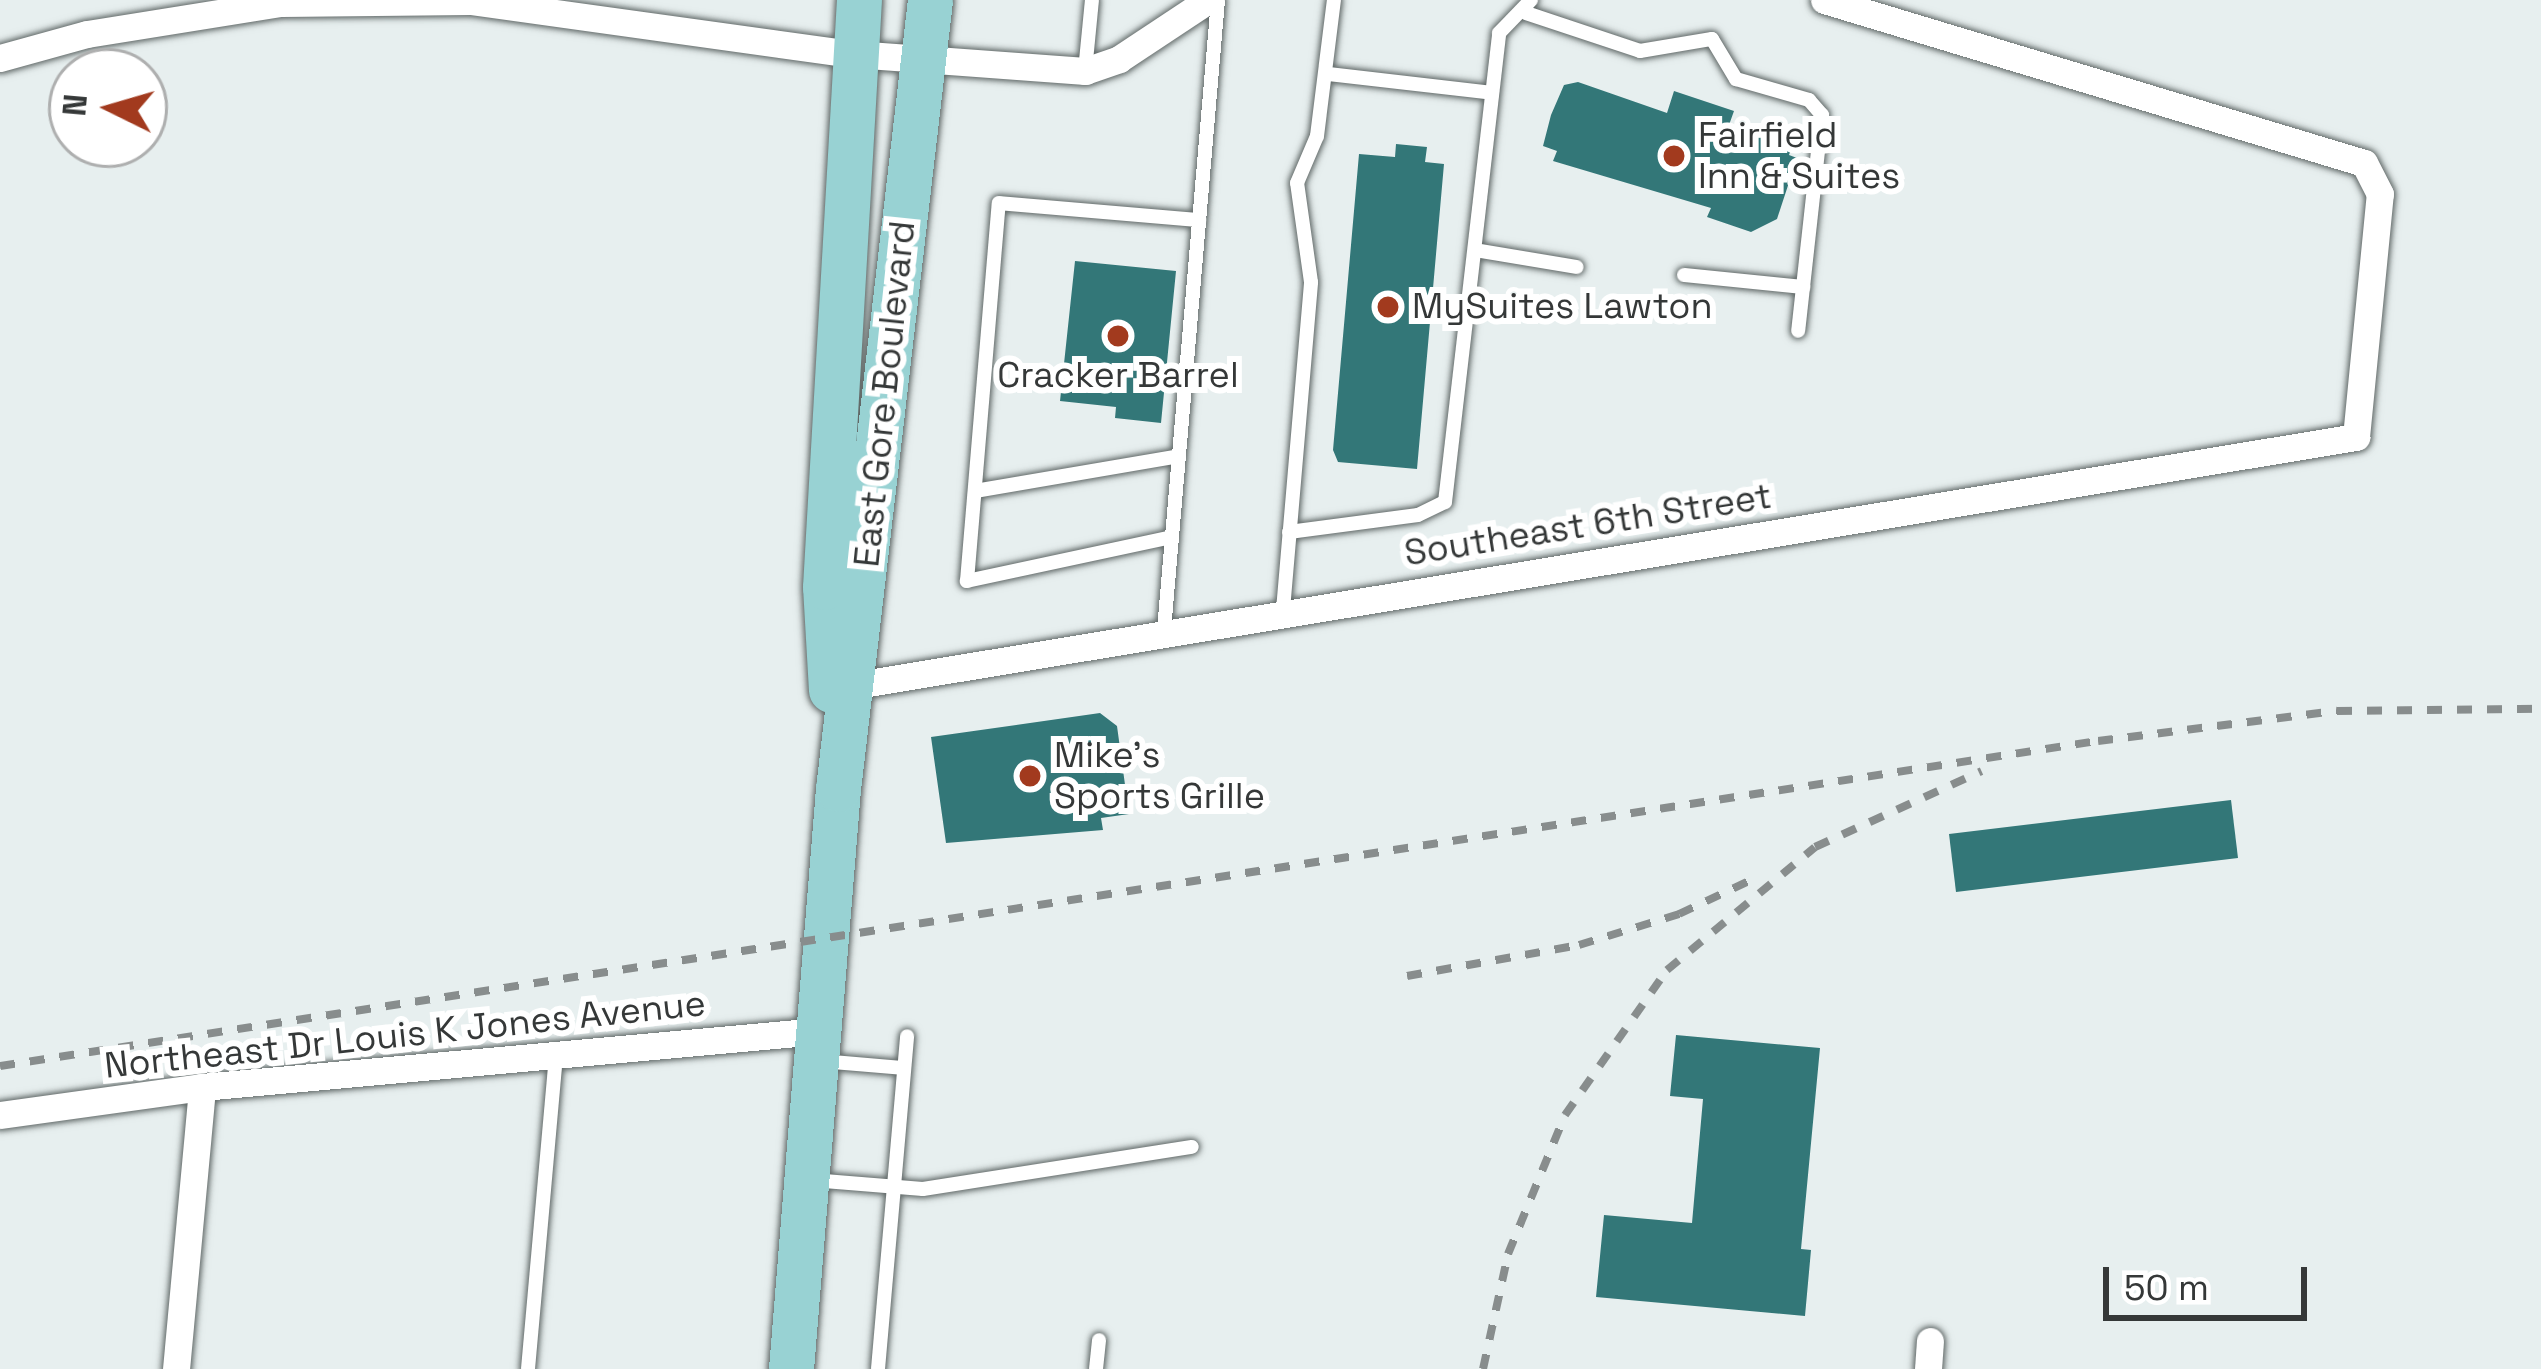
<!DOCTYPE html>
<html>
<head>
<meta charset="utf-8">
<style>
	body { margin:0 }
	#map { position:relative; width:2541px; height:1369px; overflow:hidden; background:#e7efef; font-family:"Space Grotesk",sans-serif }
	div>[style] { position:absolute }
	.building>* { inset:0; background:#337778 }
	.roads { filter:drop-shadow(0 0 3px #606867) drop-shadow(0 0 3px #606867) }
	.lane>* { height:14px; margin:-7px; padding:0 7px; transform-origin:7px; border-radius:7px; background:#fff }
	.street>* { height:27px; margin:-13.5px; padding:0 13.5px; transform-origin:13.5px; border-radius:13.5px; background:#fff }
	.primary>* { height:45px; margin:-22.5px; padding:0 22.5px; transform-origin:22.5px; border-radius:22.5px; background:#98d2d3 }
	.rail>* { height:8px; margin-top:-4px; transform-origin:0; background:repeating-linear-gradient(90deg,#888d8d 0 15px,transparent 0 30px) }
	.dots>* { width:33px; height:33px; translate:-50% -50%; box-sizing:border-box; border:6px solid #fff; border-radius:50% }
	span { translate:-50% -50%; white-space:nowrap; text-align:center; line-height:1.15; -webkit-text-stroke:12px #fff; paint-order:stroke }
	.poi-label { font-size:36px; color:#353838 }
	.left { translate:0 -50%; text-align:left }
	.street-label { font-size:36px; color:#353838 }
	.north { position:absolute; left:48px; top:48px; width:120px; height:120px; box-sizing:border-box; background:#fff; border:3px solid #aeafaf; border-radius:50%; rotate:275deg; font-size:33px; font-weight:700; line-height:48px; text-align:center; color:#353838 }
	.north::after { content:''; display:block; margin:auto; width:42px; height:54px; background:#a23a1e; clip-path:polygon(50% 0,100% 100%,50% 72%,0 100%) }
	.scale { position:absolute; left:2103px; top:1267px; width:204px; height:54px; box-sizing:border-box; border:6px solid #353838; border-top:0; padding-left:15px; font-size:36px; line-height:42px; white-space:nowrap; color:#353838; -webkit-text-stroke:9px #fff; paint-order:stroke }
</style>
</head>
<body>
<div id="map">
	<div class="building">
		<div style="clip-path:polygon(1578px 82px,1667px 113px,1674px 91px,1734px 111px,1729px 125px,1792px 146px,1789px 155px,1797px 158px,1777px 219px,1751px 232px,1707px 217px,1711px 208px,1553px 161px,1557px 151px,1543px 146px,1551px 115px,1564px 85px)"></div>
		<div style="clip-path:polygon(1396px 144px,1427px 147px,1425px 162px,1444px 164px,1417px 469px,1338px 462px,1333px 450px,1359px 154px,1395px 157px)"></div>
		<div style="clip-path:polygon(1075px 261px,1176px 271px,1161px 423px,1115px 418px,1116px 407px,1060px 401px)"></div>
		<div style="clip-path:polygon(1100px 713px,1117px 726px,1129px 814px,1101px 818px,1103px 830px,946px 843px,931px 737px)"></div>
		<div style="clip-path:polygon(2231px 800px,2238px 858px,1956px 892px,1949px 834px)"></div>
		<div style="clip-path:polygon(1676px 1035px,1820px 1048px,1801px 1249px,1811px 1250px,1805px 1316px,1596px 1297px,1604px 1215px,1692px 1223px,1703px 1099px,1670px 1096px)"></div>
	</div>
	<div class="roads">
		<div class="lane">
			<div style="left:1526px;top:13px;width:120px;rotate:18.4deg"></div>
			<div style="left:1640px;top:51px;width:73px;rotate:-9.5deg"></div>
			<div style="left:1712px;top:39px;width:47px;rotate:59deg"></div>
			<div style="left:1736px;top:79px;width:76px;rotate:16deg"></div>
			<div style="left:1809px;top:100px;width:20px;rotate:49deg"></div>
			<div style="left:1822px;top:115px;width:217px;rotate:96.3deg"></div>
			<div style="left:1085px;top:71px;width:71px;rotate:-84.4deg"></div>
			<div style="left:1329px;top:74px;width:164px;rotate:6.6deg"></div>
			<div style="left:1475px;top:250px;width:103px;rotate:9.5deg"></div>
			<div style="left:1684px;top:275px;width:120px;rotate:5.8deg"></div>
			<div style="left:975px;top:491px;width:207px;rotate:-9.7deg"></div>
			<div style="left:1289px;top:532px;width:130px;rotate:-7.5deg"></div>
			<div style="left:1418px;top:515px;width:30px;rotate:-26deg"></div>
			<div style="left:1445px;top:502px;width:472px;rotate:-83.4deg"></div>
			<div style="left:1499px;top:33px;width:46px;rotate:-45.9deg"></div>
			<div style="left:1172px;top:537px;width:210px;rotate:167.9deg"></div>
			<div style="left:967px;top:581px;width:379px;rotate:-85.2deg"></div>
			<div style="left:999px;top:203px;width:201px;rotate:4.9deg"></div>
			<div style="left:1283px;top:610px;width:329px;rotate:-85.1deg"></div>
			<div style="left:1311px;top:282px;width:100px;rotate:-98deg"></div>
			<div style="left:1297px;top:183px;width:51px;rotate:-66.9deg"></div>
			<div style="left:1317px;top:136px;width:137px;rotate:-82.9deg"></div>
			<div style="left:1164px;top:630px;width:632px;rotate:-85.1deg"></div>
			<div style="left:822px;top:1061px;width:82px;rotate:4.9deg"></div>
			<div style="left:812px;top:1180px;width:111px;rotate:4.6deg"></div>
			<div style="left:923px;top:1189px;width:272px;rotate:-8.9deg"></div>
			<div style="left:528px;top:1369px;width:317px;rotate:-84.9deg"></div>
			<div style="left:878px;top:1369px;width:334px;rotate:-85deg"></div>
			<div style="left:1096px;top:1369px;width:29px;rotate:-84deg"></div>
		</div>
		<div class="street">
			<div style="left:0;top:58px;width:90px;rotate:-15.4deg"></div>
			<div style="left:87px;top:34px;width:196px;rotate:-9.1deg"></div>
			<div style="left:281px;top:3px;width:189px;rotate:-0.6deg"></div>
			<div style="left:470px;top:1px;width:388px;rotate:7.9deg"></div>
			<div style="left:854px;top:54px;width:232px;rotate:4.2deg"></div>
			<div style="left:1085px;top:71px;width:36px;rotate:-19deg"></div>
			<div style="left:1119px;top:59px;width:107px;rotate:-33.5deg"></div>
			<div style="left:838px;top:688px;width:1539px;rotate:-9.39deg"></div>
			<div style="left:2356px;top:437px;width:244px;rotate:-84.4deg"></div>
			<div style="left:2380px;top:194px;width:35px;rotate:-117deg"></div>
			<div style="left:2364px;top:163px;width:564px;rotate:-163.2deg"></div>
			<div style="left:0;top:1115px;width:204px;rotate:-7.9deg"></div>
			<div style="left:202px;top:1087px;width:620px;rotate:-5.19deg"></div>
			<div style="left:176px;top:1369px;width:283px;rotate:-84.7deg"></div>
			<div style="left:1928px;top:1369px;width:28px;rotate:-86deg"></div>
		</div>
		<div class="primary">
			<div style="left:831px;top:690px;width:103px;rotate:-93.3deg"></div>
			<div style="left:825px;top:587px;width:588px;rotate:-86.69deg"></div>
			<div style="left:791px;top:1369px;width:582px;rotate:-85.37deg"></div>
			<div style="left:838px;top:789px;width:794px;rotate:-83.35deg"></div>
		</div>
	</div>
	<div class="rail">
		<div style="left:1407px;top:976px;width:175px;rotate:-10.2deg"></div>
		<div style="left:1579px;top:945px;width:105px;rotate:-17.2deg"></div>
		<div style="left:1679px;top:914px;width:80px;rotate:-25.3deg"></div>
		<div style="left:0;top:1066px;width:2123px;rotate:-8.81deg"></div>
		<div style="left:2098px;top:741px;width:241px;rotate:-7.2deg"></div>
		<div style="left:2337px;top:711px;width:204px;rotate:-0.6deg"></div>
		<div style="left:1483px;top:1369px;width:118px;rotate:-77.7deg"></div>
		<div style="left:1508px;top:1254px;width:150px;rotate:-67.7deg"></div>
		<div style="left:1565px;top:1115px;width:177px;rotate:-54.9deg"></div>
		<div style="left:1667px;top:970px;width:192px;rotate:-39.7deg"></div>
		<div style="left:1815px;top:847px;width:183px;rotate:-24.5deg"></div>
	</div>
	<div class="dots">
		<div style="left:1674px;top:156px;background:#a23a1e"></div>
		<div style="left:1388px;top:307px;background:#a23a1e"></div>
		<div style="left:1118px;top:336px;background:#a23a1e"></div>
		<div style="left:1030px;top:776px;background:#a23a1e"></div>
	</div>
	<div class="poi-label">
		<span class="left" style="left:1698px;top:156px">Fairfield<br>Inn &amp; Suites</span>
		<span class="left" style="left:1412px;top:307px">MySuites Lawton</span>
		<span style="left:1118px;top:376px">Cracker Barrel</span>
		<span class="left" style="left:1054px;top:776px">Mike's<br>Sports Grille</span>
	</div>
	<div class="street-label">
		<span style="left:885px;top:394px;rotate:-84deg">East Gore Boulevard</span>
		<span style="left:1588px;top:525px;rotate:-9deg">Southeast 6th Street</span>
		<span style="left:405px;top:1035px;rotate:-6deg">Northeast Dr Louis K Jones Avenue</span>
	</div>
	<div class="north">N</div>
	<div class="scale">50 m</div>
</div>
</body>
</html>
